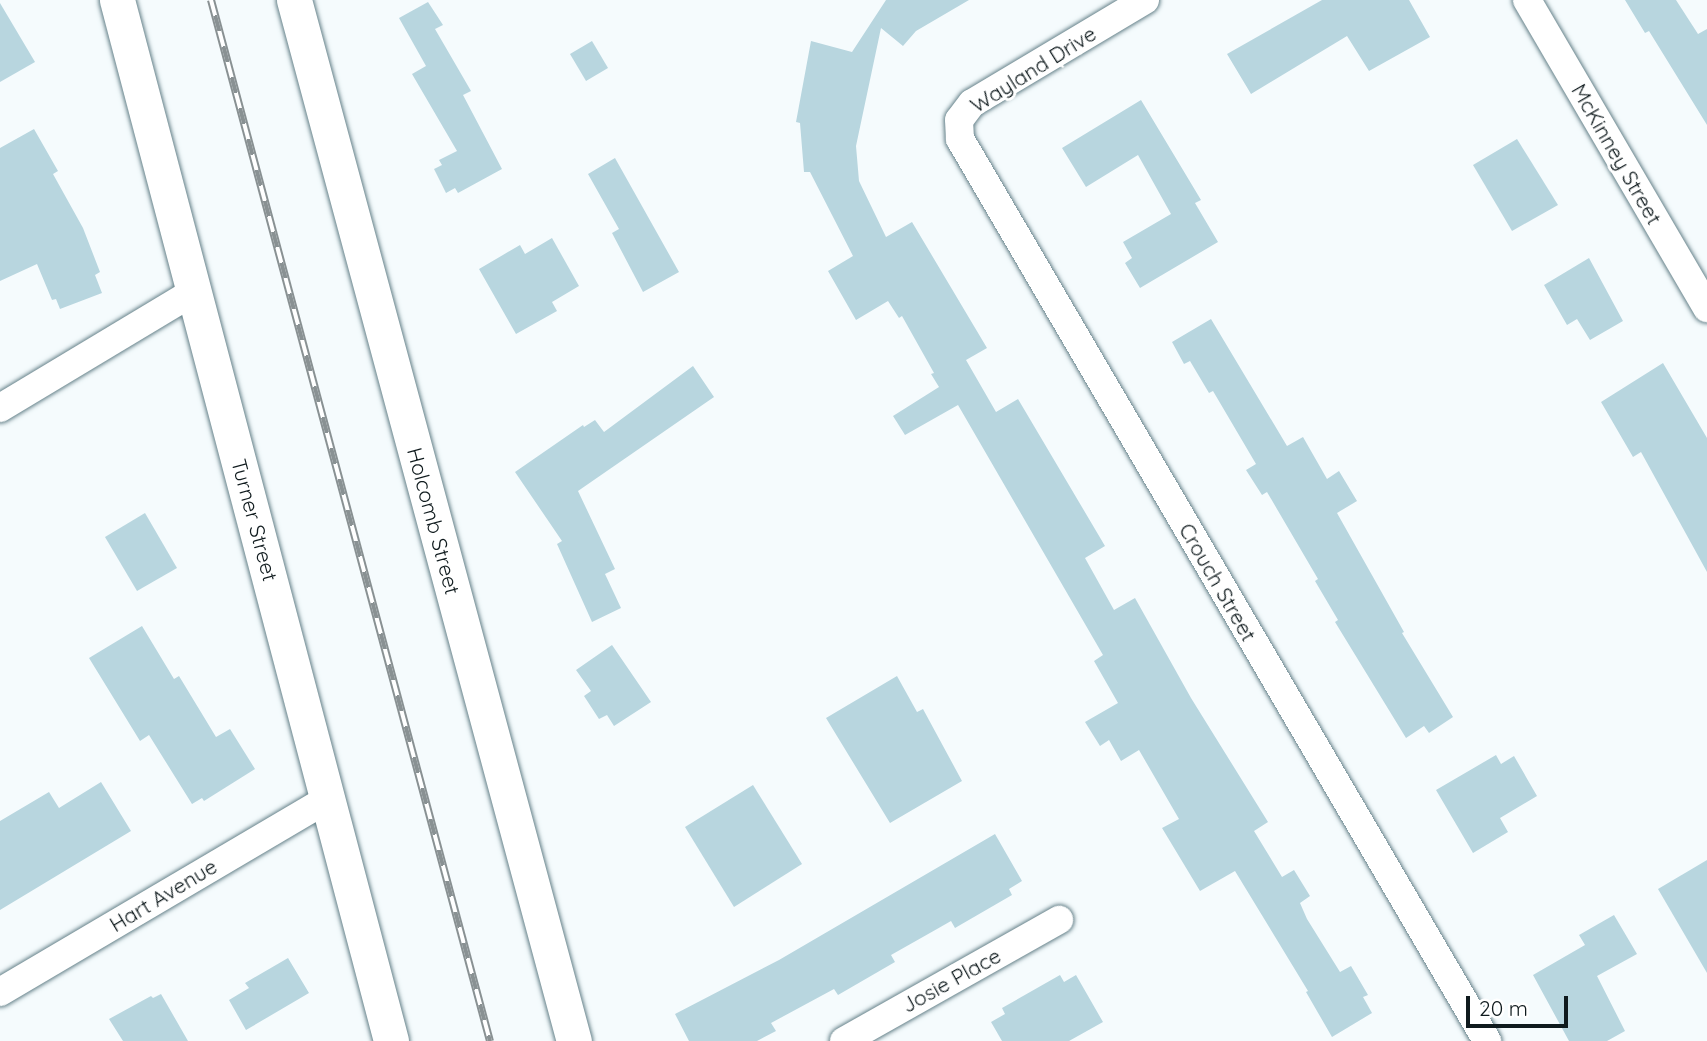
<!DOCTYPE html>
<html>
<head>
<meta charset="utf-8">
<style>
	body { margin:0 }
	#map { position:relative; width:1707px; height:1041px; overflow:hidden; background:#f5fbfd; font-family:Quicksand,sans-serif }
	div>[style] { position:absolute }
	.building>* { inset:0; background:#b8d6df }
	.roads { filter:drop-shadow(0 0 2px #66828a) drop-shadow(0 0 2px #66828a) }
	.minor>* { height:28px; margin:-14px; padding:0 14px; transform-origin:14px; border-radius:14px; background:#fff }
	.tertiary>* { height:35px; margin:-17.5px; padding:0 17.5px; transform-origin:17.5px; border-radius:17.5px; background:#fff }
	.rail>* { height:8px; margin-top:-4px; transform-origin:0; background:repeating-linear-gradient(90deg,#fff 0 16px,#899193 0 32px); box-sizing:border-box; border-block:2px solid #899193 }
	span { translate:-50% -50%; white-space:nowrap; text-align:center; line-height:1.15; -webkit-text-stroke:6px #fff; paint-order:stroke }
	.street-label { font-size:21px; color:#0f1a1d }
	.scale { position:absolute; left:1466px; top:996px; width:102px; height:32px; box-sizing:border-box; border:4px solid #0f1a1d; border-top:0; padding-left:9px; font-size:21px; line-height:24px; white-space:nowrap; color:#0f1a1d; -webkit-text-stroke:5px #fff; paint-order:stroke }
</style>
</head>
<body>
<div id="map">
	<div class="building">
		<div style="clip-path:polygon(886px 0,969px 0,916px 31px,903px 46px,881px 28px,856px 146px,859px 181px,886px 237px,912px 222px,987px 348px,966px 360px,996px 412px,1018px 399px,1105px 546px,1085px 558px,1114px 610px,1135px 598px,1191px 698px,1268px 822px,1254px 831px,1282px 877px,1294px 870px,1310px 896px,1300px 903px,1307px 919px,1340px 972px,1351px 966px,1368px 995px,1363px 997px,1372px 1013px,1332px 1037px,1306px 992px,1308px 991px,1235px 871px,1200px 891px,1162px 828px,1179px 819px,1139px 750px,1121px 761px,1109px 740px,1100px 746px,1085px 722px,1118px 703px,1094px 661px,1103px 655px,958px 405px,905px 435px,893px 416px,939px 387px,931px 374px,934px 373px,902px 316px,899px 318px,888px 301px,856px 320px,828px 271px,853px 256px,810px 172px,804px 172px,800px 123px,796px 122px,811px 41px,852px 52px)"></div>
		<div style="clip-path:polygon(1322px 0,1409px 0,1430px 37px,1369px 71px,1347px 36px,1251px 94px,1227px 54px)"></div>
		<div style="clip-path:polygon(1625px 0,1676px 0,1698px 34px,1707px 29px,1707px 125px,1649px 31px,1645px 33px)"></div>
		<div style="clip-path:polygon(428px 2px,443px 25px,435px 29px,471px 91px,463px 95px,502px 169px,458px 193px,455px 188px,446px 193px,434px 169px,442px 165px,439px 160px,457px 151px,412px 74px,426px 66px,399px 18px)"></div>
		<div style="clip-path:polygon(0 3px,35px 62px,0 82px)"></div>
		<div style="clip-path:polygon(592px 41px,608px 68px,586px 81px,570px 54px)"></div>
		<div style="clip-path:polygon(1141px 100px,1201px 200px,1195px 203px,1218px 242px,1140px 288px,1125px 263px,1132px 258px,1123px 242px,1171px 214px,1138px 155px,1086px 187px,1062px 148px)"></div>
		<div style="clip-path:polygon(34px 129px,58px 171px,53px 174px,83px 228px,100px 272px,95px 275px,102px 293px,60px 309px,56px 299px,52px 300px,37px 264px,0 281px,0 148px)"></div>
		<div style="clip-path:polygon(1517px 139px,1558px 205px,1512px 231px,1473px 165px)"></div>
		<div style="clip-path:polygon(615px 158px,679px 272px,643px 292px,612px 233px,619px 229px,588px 174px)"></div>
		<div style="clip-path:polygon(552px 238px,579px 286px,552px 302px,557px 311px,516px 334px,479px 269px,520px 245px,525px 254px)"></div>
		<div style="clip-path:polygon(1589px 258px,1623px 321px,1590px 340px,1577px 319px,1567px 325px,1544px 285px)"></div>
		<div style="clip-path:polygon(1211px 319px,1287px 446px,1303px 437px,1327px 479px,1339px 471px,1357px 501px,1337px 513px,1404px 632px,1402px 633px,1453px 717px,1429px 733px,1424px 726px,1406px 738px,1335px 622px,1338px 620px,1315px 581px,1318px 579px,1267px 492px,1262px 495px,1246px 470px,1256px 464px,1213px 391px,1209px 393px,1190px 361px,1184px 364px,1172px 342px)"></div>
		<div style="clip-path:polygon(1663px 363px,1707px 438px,1707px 572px,1641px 452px,1633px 457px,1601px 402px)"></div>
		<div style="clip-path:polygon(693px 366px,714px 397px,578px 491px,615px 569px,605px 574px,621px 608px,592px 622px,557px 544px,562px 541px,515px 472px,583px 425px,584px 427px,595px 420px,604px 432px)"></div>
		<div style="clip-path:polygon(145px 513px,177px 568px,137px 591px,105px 537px)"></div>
		<div style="clip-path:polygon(142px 626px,174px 679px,179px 676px,216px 737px,230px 729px,255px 769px,204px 801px,202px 798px,192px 804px,149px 735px,140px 741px,89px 658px)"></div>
		<div style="clip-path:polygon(612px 645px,651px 702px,614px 726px,607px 715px,599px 719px,584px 696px,591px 691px,576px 670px)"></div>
		<div style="clip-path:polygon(897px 676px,917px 712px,923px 709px,962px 781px,890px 823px,826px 718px)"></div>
		<div style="clip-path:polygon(1496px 755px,1501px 764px,1514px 756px,1537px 796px,1500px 818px,1508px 832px,1473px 853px,1436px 790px)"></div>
		<div style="clip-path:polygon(101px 782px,131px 831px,0 910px,0 821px,49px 792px,59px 808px)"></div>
		<div style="clip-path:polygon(753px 785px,802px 864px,734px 907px,685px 827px)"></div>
		<div style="clip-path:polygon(995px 834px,1022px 881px,1009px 889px,1012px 895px,955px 928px,951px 921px,937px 929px,891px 955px,895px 962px,838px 995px,834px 989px,771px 1023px,776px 1031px,757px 1041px,689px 1041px,675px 1014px,779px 960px)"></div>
		<div style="clip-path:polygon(1707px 860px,1707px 973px,1658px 889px)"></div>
		<div style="clip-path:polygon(1614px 915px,1637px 954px,1597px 976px,1625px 1031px,1607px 1041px,1569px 1041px,1533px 975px,1585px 945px,1579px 935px)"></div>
		<div style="clip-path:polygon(288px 958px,309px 993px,246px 1030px,229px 1000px,249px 988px,245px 983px)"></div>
		<div style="clip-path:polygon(1060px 975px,1064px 982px,1076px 975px,1103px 1022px,1069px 1041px,1002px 1041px,991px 1022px,1005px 1014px,1002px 1008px)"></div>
		<div style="clip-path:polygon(161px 994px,188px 1041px,123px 1041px,109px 1019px,151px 996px,153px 998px)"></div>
	</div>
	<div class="roads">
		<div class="minor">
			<div style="left:1145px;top:0;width:201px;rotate:149.2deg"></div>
			<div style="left:972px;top:103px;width:21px;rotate:127deg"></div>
			<div style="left:959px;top:120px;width:19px;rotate:87deg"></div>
			<div style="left:960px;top:139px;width:1045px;rotate:59.7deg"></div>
			<div style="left:1527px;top:0;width:357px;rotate:59.7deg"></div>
			<div style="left:0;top:408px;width:227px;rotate:-31deg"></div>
			<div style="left:0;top:992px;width:380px;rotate:-30.5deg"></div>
			<div style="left:844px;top:1041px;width:247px;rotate:-29.4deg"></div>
		</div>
		<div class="tertiary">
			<div style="left:117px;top:0;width:1076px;rotate:75.25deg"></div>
			<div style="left:294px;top:0;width:1078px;rotate:74.95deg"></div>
		</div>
	</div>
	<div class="rail">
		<div style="left:211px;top:0;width:1078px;rotate:75deg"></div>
	</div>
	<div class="street-label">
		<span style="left:1033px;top:69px;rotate:-32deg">Wayland Drive</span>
		<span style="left:1617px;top:154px;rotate:60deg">McKinney Street</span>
		<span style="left:255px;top:520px;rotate:75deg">Turner Street</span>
		<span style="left:434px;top:521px;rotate:75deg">Holcomb Street</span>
		<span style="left:1218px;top:582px;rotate:60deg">Crouch Street</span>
		<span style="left:163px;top:895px;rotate:-31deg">Hart Avenue</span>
		<span style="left:951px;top:980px;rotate:-29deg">Josie Place</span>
	</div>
	<div class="scale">20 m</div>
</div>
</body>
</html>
